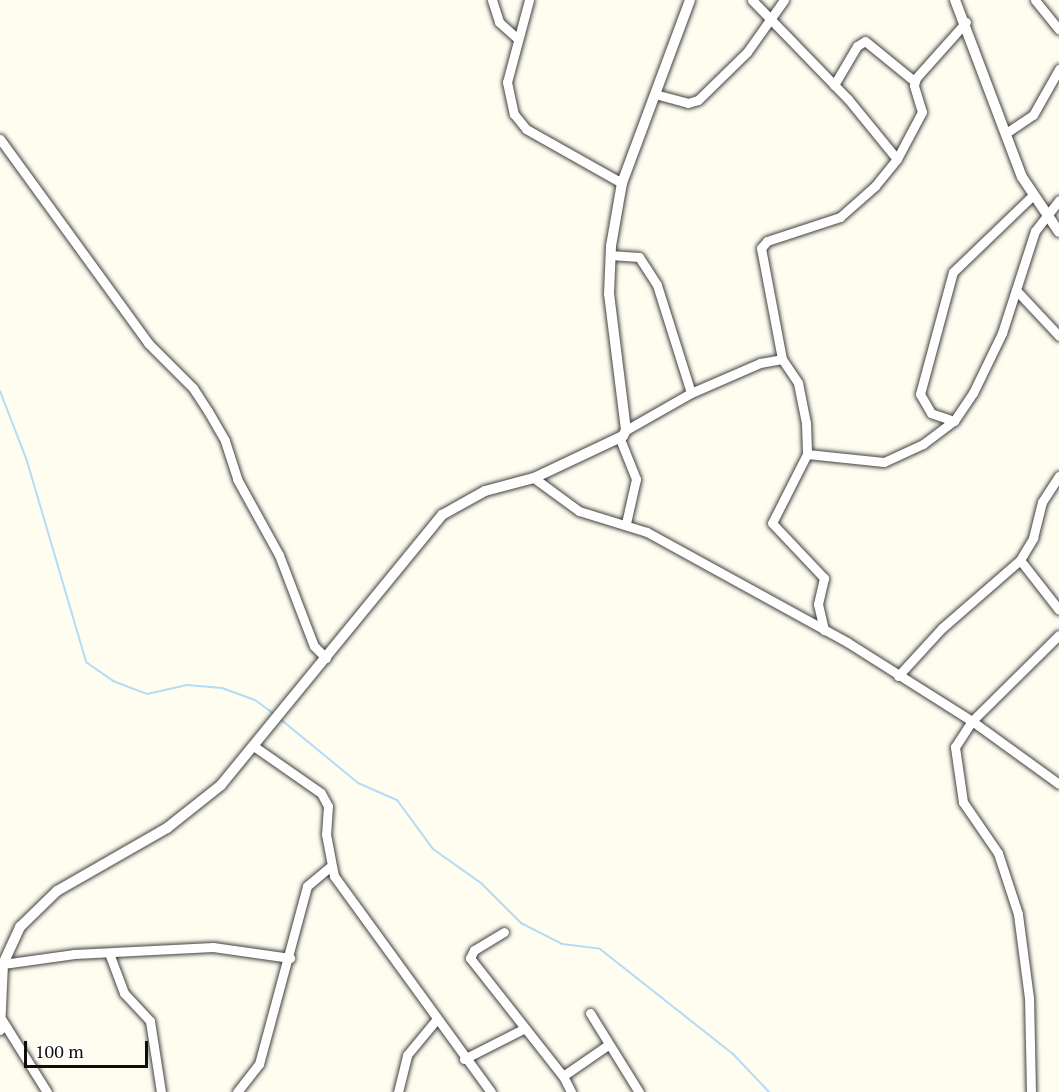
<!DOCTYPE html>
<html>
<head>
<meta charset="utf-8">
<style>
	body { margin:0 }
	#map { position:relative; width:1059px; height:1092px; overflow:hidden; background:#fffcf0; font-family:"PT Serif",serif }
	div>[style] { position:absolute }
	.stream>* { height:2px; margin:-1px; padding:0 1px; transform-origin:1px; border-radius:1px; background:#b3dcf7 }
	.roads { filter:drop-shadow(0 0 2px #414141) drop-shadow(0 0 2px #414141) }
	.minor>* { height:9px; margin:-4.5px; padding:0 4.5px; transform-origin:4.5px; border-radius:4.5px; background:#fff }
	.tertiary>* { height:10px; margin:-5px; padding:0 5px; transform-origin:5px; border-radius:5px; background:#fff }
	span { translate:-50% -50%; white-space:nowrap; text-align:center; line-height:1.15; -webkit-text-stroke:6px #fff; paint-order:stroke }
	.scale { position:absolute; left:24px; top:1041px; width:124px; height:27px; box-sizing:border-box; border:3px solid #0e0e0e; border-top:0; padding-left:8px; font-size:18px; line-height:21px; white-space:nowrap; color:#0e0e0e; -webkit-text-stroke:4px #fff; paint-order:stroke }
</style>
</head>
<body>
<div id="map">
	<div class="stream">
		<div style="left:0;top:391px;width:75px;rotate:68.9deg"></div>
		<div style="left:27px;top:461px;width:209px;rotate:73.6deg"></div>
		<div style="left:86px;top:662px;width:33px;rotate:35deg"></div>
		<div style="left:113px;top:681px;width:36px;rotate:21deg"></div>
		<div style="left:147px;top:694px;width:41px;rotate:-12.7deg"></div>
		<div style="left:187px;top:685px;width:35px;rotate:5deg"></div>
		<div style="left:222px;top:688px;width:35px;rotate:20deg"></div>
		<div style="left:255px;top:700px;width:24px;rotate:36deg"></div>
		<div style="left:279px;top:718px;width:102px;rotate:39.4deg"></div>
		<div style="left:358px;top:783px;width:43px;rotate:23.6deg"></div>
		<div style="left:397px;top:800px;width:61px;rotate:53.7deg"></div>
		<div style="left:433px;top:849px;width:59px;rotate:35.3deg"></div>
		<div style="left:481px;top:883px;width:57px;rotate:45deg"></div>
		<div style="left:521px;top:923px;width:46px;rotate:27.1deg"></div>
		<div style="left:562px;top:944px;width:38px;rotate:7deg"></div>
		<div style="left:600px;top:949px;width:169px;rotate:38.3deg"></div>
		<div style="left:733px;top:1054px;width:52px;rotate:46.5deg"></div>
	</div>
	<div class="roads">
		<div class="minor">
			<div style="left:492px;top:0;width:23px;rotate:72deg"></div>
			<div style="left:499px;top:22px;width:25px;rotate:42deg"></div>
			<div style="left:529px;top:0;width:85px;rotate:105deg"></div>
			<div style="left:507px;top:82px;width:33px;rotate:78deg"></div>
			<div style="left:514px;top:114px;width:19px;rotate:51deg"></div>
			<div style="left:526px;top:129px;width:110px;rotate:29.4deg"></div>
			<div style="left:752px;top:0;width:138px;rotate:45.9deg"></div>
			<div style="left:848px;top:99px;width:77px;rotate:50.8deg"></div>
			<div style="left:897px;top:159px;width:53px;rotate:-62deg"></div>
			<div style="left:922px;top:112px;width:28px;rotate:-107deg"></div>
			<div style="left:914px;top:85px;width:7px;rotate:-74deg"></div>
			<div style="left:916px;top:78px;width:75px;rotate:-48.2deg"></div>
			<div style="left:1035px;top:0;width:38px;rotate:51deg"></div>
			<div style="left:834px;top:85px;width:45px;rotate:-59.5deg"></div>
			<div style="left:857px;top:46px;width:9px;rotate:-32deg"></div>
			<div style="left:865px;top:41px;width:63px;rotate:39.2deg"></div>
			<div style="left:655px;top:94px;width:34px;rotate:15deg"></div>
			<div style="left:688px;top:103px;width:10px;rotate:-17deg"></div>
			<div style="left:698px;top:100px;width:69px;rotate:-44.4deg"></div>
			<div style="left:747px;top:52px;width:64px;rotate:-54.6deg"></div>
			<div style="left:1006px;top:133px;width:32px;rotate:-34deg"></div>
			<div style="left:1033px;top:115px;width:53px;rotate:-60.5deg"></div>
			<div style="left:0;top:139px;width:252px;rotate:54deg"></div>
			<div style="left:148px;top:343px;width:64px;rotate:45deg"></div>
			<div style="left:193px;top:388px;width:27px;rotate:57deg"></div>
			<div style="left:208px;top:411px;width:34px;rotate:60deg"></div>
			<div style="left:225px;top:441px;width:40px;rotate:72deg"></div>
			<div style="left:237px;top:479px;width:87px;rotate:61.1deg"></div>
			<div style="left:279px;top:555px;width:97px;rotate:69deg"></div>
			<div style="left:314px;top:646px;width:17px;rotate:45deg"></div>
			<div style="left:610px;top:255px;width:29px;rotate:4deg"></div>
			<div style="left:639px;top:257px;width:33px;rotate:57deg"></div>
			<div style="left:657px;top:285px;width:113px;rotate:72.5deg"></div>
			<div style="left:691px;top:393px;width:75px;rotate:150.4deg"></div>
			<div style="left:1016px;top:290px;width:63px;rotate:46.9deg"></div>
			<div style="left:782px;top:359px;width:113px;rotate:-100.7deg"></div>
			<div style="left:761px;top:248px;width:9px;rotate:-49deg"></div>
			<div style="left:767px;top:241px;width:77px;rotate:-18.2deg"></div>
			<div style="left:840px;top:217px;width:47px;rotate:-41.5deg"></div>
			<div style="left:875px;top:186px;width:35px;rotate:-51deg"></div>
			<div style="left:691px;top:393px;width:75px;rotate:-23.5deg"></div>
			<div style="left:760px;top:363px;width:22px;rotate:-10deg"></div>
			<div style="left:782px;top:359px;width:29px;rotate:56deg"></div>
			<div style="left:798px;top:383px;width:41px;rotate:78.7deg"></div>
			<div style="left:806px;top:423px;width:31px;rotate:88deg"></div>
			<div style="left:807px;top:454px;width:77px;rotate:116.9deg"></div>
			<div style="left:772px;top:523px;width:76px;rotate:46.6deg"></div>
			<div style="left:824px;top:578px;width:27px;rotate:103deg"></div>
			<div style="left:818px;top:604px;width:27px;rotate:77deg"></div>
			<div style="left:954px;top:421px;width:24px;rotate:-161deg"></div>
			<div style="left:931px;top:413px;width:22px;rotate:-120deg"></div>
			<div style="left:920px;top:394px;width:126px;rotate:-74.9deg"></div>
			<div style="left:953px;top:272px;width:110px;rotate:-43.9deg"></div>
			<div style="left:620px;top:439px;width:43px;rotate:68.2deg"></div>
			<div style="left:636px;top:479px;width:45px;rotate:102.8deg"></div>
			<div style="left:807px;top:454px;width:77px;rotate:5.9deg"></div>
			<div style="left:884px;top:462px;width:43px;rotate:-24.8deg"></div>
			<div style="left:923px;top:444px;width:39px;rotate:-37deg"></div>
			<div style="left:954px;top:421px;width:34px;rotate:-56deg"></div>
			<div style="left:973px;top:393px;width:67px;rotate:-64.2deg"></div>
			<div style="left:1002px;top:333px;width:107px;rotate:-72.1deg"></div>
			<div style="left:1035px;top:231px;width:39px;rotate:-52deg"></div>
			<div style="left:534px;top:478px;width:56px;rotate:36.3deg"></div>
			<div style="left:579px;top:511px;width:71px;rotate:17.2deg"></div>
			<div style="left:647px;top:532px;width:228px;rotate:28.8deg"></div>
			<div style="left:847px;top:642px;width:148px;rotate:32.3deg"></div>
			<div style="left:972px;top:721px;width:107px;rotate:35.9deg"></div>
			<div style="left:1020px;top:560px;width:63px;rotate:52deg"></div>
			<div style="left:898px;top:676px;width:65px;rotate:-47.5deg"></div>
			<div style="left:942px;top:628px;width:103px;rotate:-41.1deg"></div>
			<div style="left:1020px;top:560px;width:26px;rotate:-59deg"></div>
			<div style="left:1033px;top:538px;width:37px;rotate:-76deg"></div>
			<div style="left:1042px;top:502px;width:31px;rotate:-57deg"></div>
			<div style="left:255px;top:747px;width:80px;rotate:34.9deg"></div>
			<div style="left:321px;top:793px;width:15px;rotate:62deg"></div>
			<div style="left:328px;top:806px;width:28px;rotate:94deg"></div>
			<div style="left:326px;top:834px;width:43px;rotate:79.2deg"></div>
			<div style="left:334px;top:876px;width:267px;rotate:54deg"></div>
			<div style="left:504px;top:932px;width:35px;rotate:149deg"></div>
			<div style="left:474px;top:950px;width:9px;rotate:117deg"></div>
			<div style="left:470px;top:958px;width:150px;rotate:51.8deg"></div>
			<div style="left:563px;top:1076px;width:18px;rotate:63deg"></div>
			<div style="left:109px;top:953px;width:43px;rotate:69.4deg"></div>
			<div style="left:124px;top:993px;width:38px;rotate:47deg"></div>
			<div style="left:150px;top:1021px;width:72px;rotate:81.2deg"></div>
			<div style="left:3px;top:964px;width:72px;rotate:-8deg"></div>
			<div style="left:74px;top:954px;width:139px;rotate:-2.9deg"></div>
			<div style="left:213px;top:947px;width:78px;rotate:8.1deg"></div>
			<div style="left:590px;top:1013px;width:93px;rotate:58.2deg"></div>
			<div style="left:2px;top:1020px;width:85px;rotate:58deg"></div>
			<div style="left:464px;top:1059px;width:68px;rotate:-26.9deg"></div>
			<div style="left:563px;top:1076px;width:55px;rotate:-34.6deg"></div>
			<div style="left:237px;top:1092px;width:36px;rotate:-52deg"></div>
			<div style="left:259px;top:1064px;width:184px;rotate:-74.9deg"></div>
			<div style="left:307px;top:886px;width:31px;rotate:-40deg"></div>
			<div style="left:398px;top:1092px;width:38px;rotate:-76deg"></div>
			<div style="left:407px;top:1055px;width:45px;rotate:-50.4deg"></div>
			<div style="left:1031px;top:1092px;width:94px;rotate:-91.2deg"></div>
			<div style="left:1029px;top:998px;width:85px;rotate:-97.5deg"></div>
			<div style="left:1018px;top:914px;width:64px;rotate:-108.2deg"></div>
			<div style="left:998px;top:853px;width:62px;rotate:-124.5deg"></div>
			<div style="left:963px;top:802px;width:56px;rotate:-98.3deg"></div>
			<div style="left:955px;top:747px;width:31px;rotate:-57deg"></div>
			<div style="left:972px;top:721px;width:122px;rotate:-44.7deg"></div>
		</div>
		<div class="tertiary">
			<div style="left:955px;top:0;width:189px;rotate:69.3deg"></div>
			<div style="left:1022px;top:177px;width:66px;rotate:56.1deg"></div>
			<div style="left:0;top:1030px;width:66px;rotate:-87.4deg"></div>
			<div style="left:3px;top:964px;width:41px;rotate:-65.3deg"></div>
			<div style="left:20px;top:927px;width:52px;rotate:-44.2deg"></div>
			<div style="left:57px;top:891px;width:127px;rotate:-29.8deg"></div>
			<div style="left:167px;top:828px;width:69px;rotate:-38.5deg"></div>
			<div style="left:221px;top:785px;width:349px;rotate:-50.7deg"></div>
			<div style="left:442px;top:515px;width:49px;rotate:-29.2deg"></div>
			<div style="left:485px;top:491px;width:51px;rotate:-14.9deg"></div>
			<div style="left:534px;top:478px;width:98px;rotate:-25.3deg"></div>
			<div style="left:623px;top:436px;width:7px;rotate:-63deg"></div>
			<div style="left:626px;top:430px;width:137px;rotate:-97.1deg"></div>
			<div style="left:609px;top:294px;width:48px;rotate:-87.6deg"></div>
			<div style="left:611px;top:246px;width:64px;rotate:-80.1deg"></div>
			<div style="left:622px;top:183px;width:195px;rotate:-69.6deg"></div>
		</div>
	</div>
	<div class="scale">100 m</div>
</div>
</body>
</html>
